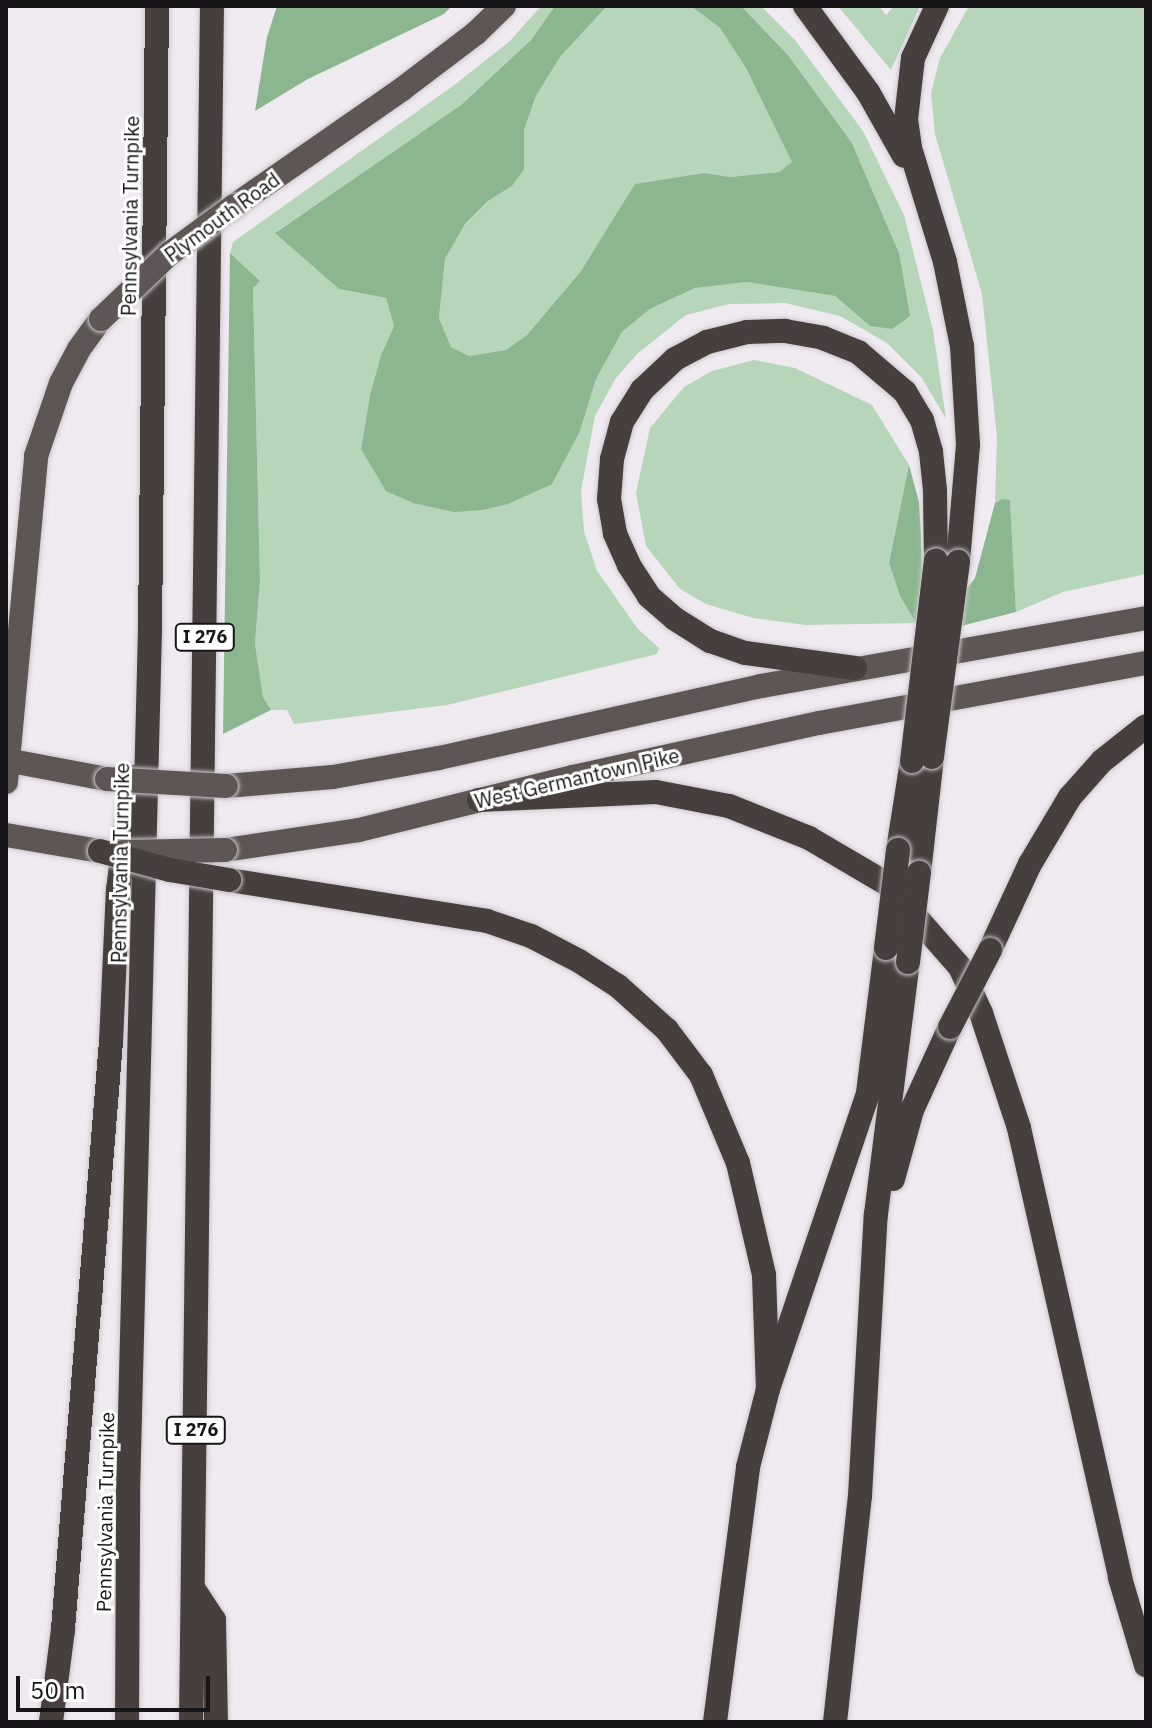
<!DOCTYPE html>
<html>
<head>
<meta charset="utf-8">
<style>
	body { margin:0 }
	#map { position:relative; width:1152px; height:1728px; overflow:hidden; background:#efeaf0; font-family:"IBM Plex Sans",sans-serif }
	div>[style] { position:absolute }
	.green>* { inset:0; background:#b6d5b9 }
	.forest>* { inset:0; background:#8bb690 }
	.roads { filter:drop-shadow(0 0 2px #ccc8cd) drop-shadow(0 0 2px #ccc8cd) }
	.major>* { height:24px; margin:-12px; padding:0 12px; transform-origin:12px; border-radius:12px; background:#5d5655 }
	.highway>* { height:24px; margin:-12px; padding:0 12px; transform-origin:12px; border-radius:12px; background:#463f3d }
	.bridges { filter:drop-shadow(0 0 2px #ccc8cd) drop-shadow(0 0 2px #ccc8cd) }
	.major-bridge>* { height:24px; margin:-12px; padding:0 12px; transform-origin:12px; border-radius:12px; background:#5d5655 }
	.highway-bridge>* { height:24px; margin:-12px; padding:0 12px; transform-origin:12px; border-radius:12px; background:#463f3d }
	span { translate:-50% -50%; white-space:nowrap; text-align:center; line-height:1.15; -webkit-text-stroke:6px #fff; paint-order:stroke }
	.shield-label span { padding:2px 6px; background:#fff; border:2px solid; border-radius:6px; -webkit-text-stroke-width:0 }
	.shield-label { font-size:18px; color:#171517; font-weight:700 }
	.street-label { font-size:20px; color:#171517 }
	.frame { position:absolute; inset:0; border:8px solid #171517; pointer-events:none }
	.scale { position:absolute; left:16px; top:1676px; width:194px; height:36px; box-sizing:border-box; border:4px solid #171517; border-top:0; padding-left:10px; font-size:24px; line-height:28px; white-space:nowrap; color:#171517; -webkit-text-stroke:6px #fff; paint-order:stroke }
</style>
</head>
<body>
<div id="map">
	<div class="green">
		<div style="clip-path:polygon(541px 6px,555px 6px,531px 40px,461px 105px,276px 232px,339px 289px,386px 298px,394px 326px,381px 355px,370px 395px,361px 449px,580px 431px,596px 379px,622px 332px,650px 309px,695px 288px,747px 282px,835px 296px,870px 326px,899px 253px,852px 143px,788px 55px,741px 6px,761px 6px,795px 40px,863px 131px,904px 215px,933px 330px,946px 419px,922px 378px,887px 343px,840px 316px,785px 303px,729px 304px,686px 315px,637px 354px,616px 378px,595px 416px,581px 491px,584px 531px,597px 571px,638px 629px,659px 648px,657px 654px,447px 705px,294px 724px,287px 710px,271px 710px,263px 697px,255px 644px,260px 580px,253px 287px,260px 281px,230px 253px,233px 242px,453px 86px,510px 41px)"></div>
		<div style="clip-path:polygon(607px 6px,691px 6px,720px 28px,746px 68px,793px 162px,779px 172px,730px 177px,704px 173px,636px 184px,581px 271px,527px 335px,506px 350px,469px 356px,451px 347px,439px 318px,445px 259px,465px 224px,488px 201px,512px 186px,524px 170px,524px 130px,536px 96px,560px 57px)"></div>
		<div style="clip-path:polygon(838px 6px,879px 6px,886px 15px,894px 6px,920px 6px,891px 70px)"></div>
		<div style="clip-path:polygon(969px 6px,1146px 6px,1146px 574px,1063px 592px,1016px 612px,1010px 501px,1002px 499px,995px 503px,997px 437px,982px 294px,935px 134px,931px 93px,940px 58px)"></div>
		<div style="clip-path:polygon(754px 360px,795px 368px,872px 405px,909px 465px,889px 563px,900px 596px,916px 623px,806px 625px,753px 618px,706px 604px,680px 589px,646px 546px,636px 493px,650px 428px,684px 387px,712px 371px)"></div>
	</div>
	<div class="forest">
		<div style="clip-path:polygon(277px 6px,452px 6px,444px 14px,308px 79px,255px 111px,267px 37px)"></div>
		<div style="clip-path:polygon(555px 6px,607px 6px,560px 57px,536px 96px,524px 130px,524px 170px,512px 186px,488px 201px,465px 224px,445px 259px,439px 318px,451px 347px,469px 356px,506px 350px,527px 335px,581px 271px,635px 184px,704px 173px,730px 177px,779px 172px,792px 162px,746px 68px,720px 28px,691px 6px,741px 6px,788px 55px,852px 143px,899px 253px,910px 316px,892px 329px,870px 326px,835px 296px,747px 282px,695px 288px,650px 309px,622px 332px,596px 379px,580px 431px,552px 484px,508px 504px,482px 510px,454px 512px,413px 503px,386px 491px,361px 449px,370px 395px,381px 355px,394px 326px,386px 298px,339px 289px,275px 233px,461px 105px,531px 40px)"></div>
		<div style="clip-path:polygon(230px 253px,260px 281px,253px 288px,260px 580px,255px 644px,263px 697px,271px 710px,223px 734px)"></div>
		<div style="clip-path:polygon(909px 465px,919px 502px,921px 536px,922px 571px,916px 623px,900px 596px,889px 563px)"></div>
		<div style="clip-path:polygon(1002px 499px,1010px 500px,1016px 612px,961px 626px,965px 591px,975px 578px,995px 503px)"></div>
	</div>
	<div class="roads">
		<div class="major">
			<div style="left:234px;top:206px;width:203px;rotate:-34.8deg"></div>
			<div style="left:401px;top:90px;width:94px;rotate:-37.2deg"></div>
			<div style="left:476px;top:33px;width:39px;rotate:-44deg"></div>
			<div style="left:6px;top:760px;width:103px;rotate:10.7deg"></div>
			<div style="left:6px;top:782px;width:327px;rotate:-84.7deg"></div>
			<div style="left:36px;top:456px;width:77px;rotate:-71.1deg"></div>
			<div style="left:61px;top:383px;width:38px;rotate:-62deg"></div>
			<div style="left:79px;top:349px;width:37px;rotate:-54deg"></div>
			<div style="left:226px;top:786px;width:107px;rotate:-4.8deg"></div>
			<div style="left:333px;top:777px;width:108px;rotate:-10.2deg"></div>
			<div style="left:439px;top:758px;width:330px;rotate:-12.6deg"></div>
			<div style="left:761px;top:686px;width:391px;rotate:-10deg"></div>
			<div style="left:6px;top:835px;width:95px;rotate:9.7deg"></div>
			<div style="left:225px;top:850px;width:135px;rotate:-8.5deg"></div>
			<div style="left:359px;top:830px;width:220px;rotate:-13.9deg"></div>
			<div style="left:573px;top:777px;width:252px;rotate:-12.4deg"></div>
			<div style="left:819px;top:723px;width:332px;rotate:-10.4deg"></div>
		</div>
		<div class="highway">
			<div style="left:805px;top:6px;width:107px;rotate:53.8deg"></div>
			<div style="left:868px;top:92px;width:73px;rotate:60.6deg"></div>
			<div style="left:937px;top:6px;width:57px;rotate:114.8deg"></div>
			<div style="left:913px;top:58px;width:61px;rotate:96.5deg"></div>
			<div style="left:906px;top:119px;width:29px;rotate:82deg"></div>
			<div style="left:910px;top:148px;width:119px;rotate:72.9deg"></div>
			<div style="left:945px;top:262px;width:86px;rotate:78.6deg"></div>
			<div style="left:962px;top:346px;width:99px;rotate:86.5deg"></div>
			<div style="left:968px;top:445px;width:117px;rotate:94.9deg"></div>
			<div style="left:855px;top:668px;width:111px;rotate:-172.2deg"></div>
			<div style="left:745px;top:653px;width:37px;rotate:-161deg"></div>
			<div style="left:710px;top:641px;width:41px;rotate:-147.8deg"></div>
			<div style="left:675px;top:619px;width:35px;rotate:-139deg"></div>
			<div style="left:649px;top:596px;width:37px;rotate:-123deg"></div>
			<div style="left:629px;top:565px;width:35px;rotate:-114deg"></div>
			<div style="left:615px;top:533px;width:35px;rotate:-100deg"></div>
			<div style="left:609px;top:499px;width:40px;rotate:-85.7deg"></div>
			<div style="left:612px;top:459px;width:38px;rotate:-75deg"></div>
			<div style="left:622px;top:422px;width:38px;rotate:-58deg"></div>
			<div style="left:642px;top:390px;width:45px;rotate:-43.2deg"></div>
			<div style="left:675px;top:359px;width:36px;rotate:-28deg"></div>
			<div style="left:707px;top:342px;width:41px;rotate:-14deg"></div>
			<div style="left:747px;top:332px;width:38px;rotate:-2deg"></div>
			<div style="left:785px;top:331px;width:39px;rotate:10deg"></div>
			<div style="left:823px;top:338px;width:38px;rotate:22deg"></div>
			<div style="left:858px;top:352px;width:62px;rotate:40.4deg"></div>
			<div style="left:905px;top:392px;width:33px;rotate:59deg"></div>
			<div style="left:922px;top:420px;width:33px;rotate:74deg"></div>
			<div style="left:931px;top:452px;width:39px;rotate:84deg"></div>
			<div style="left:935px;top:491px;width:69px;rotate:89.2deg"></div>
			<div style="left:479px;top:800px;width:177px;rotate:-2.6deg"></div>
			<div style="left:656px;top:792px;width:74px;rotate:10.9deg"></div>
			<div style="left:729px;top:806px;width:86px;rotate:21.8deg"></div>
			<div style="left:809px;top:838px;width:91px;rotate:30.5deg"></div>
			<div style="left:887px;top:884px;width:111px;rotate:48.7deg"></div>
			<div style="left:960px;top:967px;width:51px;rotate:65.5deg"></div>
			<div style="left:981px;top:1013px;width:121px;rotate:71.7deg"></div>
			<div style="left:1019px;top:1128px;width:461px;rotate:77.3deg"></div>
			<div style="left:1120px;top:1578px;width:91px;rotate:73.4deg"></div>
			<div style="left:898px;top:850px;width:90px;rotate:-81.1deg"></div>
			<div style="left:919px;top:873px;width:117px;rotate:-83.6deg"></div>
			<div style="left:229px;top:880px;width:261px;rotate:9deg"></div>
			<div style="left:487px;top:921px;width:46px;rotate:18.8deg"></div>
			<div style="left:531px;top:936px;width:54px;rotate:27.5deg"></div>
			<div style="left:579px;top:961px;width:46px;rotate:32.7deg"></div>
			<div style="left:618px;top:986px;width:66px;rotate:41.9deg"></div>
			<div style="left:667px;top:1030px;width:56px;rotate:52.9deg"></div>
			<div style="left:701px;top:1075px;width:95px;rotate:67.2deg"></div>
			<div style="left:738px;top:1163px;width:115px;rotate:76.9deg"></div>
			<div style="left:764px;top:1275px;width:114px;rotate:88deg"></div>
			<div style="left:990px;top:950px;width:95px;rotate:-65.1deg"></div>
			<div style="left:1030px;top:864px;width:78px;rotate:-59.2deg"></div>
			<div style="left:1070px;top:797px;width:48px;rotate:-48.4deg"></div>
			<div style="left:1102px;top:761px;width:56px;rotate:-38.5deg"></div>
			<div style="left:893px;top:1179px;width:72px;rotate:-74.6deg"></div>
			<div style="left:912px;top:1110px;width:91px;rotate:-65.4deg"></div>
			<div style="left:195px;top:1591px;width:35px;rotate:57deg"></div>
			<div style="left:214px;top:1620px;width:102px;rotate:88.9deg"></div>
			<div style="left:51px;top:1722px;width:94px;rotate:-82.6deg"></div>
			<div style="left:63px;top:1629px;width:589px;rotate:-85.33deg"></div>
			<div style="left:111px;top:1042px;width:152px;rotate:-87.4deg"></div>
			<div style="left:118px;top:890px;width:114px;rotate:-82.9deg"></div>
			<div style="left:127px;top:1722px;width:229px;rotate:-89.7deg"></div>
			<div style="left:128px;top:1493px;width:862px;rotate:-88.54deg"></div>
			<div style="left:150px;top:631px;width:625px;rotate:-89.36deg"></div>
			<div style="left:191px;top:1722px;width:1716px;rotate:-89.3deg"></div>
			<div style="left:715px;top:1722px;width:257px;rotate:-82.6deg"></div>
			<div style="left:748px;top:1467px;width:81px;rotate:-75.6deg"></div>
			<div style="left:768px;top:1389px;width:312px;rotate:-71.3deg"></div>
			<div style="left:868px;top:1093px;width:146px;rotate:-82.9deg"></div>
			<div style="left:835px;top:1722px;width:227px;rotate:-83.7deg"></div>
			<div style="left:860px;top:1496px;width:282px;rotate:-86.8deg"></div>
			<div style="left:876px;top:1214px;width:254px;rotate:-82.8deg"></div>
		</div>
	</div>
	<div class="bridges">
		<div class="major-bridge">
			<div style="left:101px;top:319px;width:94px;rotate:-43.7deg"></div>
			<div style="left:169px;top:254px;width:81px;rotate:-36.4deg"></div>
			<div style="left:107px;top:779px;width:119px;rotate:3.4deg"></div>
			<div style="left:123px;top:852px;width:102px;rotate:-1.1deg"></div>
		</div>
		<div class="highway-bridge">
			<div style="left:932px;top:757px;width:197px;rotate:-82.4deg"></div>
			<div style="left:912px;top:761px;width:202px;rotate:-83.2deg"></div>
			<div style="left:100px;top:851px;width:73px;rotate:15.2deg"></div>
			<div style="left:170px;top:870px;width:60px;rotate:9.6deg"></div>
			<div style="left:886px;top:948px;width:99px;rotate:-83deg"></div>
			<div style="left:908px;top:962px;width:90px;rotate:-83deg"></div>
			<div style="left:950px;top:1027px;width:87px;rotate:-62.5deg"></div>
		</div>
	</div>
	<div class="shield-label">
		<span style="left:205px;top:637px">I 276</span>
		<span style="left:196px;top:1430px">I 276</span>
	</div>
	<div class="street-label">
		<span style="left:130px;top:216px;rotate:-89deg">Pennsylvania Turnpike</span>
		<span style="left:222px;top:217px;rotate:-36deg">Plymouth Road</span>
		<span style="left:577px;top:778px;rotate:-13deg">West Germantown Pike</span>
		<span style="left:120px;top:863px;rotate:-89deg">Pennsylvania Turnpike</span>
		<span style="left:105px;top:1512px;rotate:-89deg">Pennsylvania Turnpike</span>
	</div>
	<div class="frame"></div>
	<div class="scale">50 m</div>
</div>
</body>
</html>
